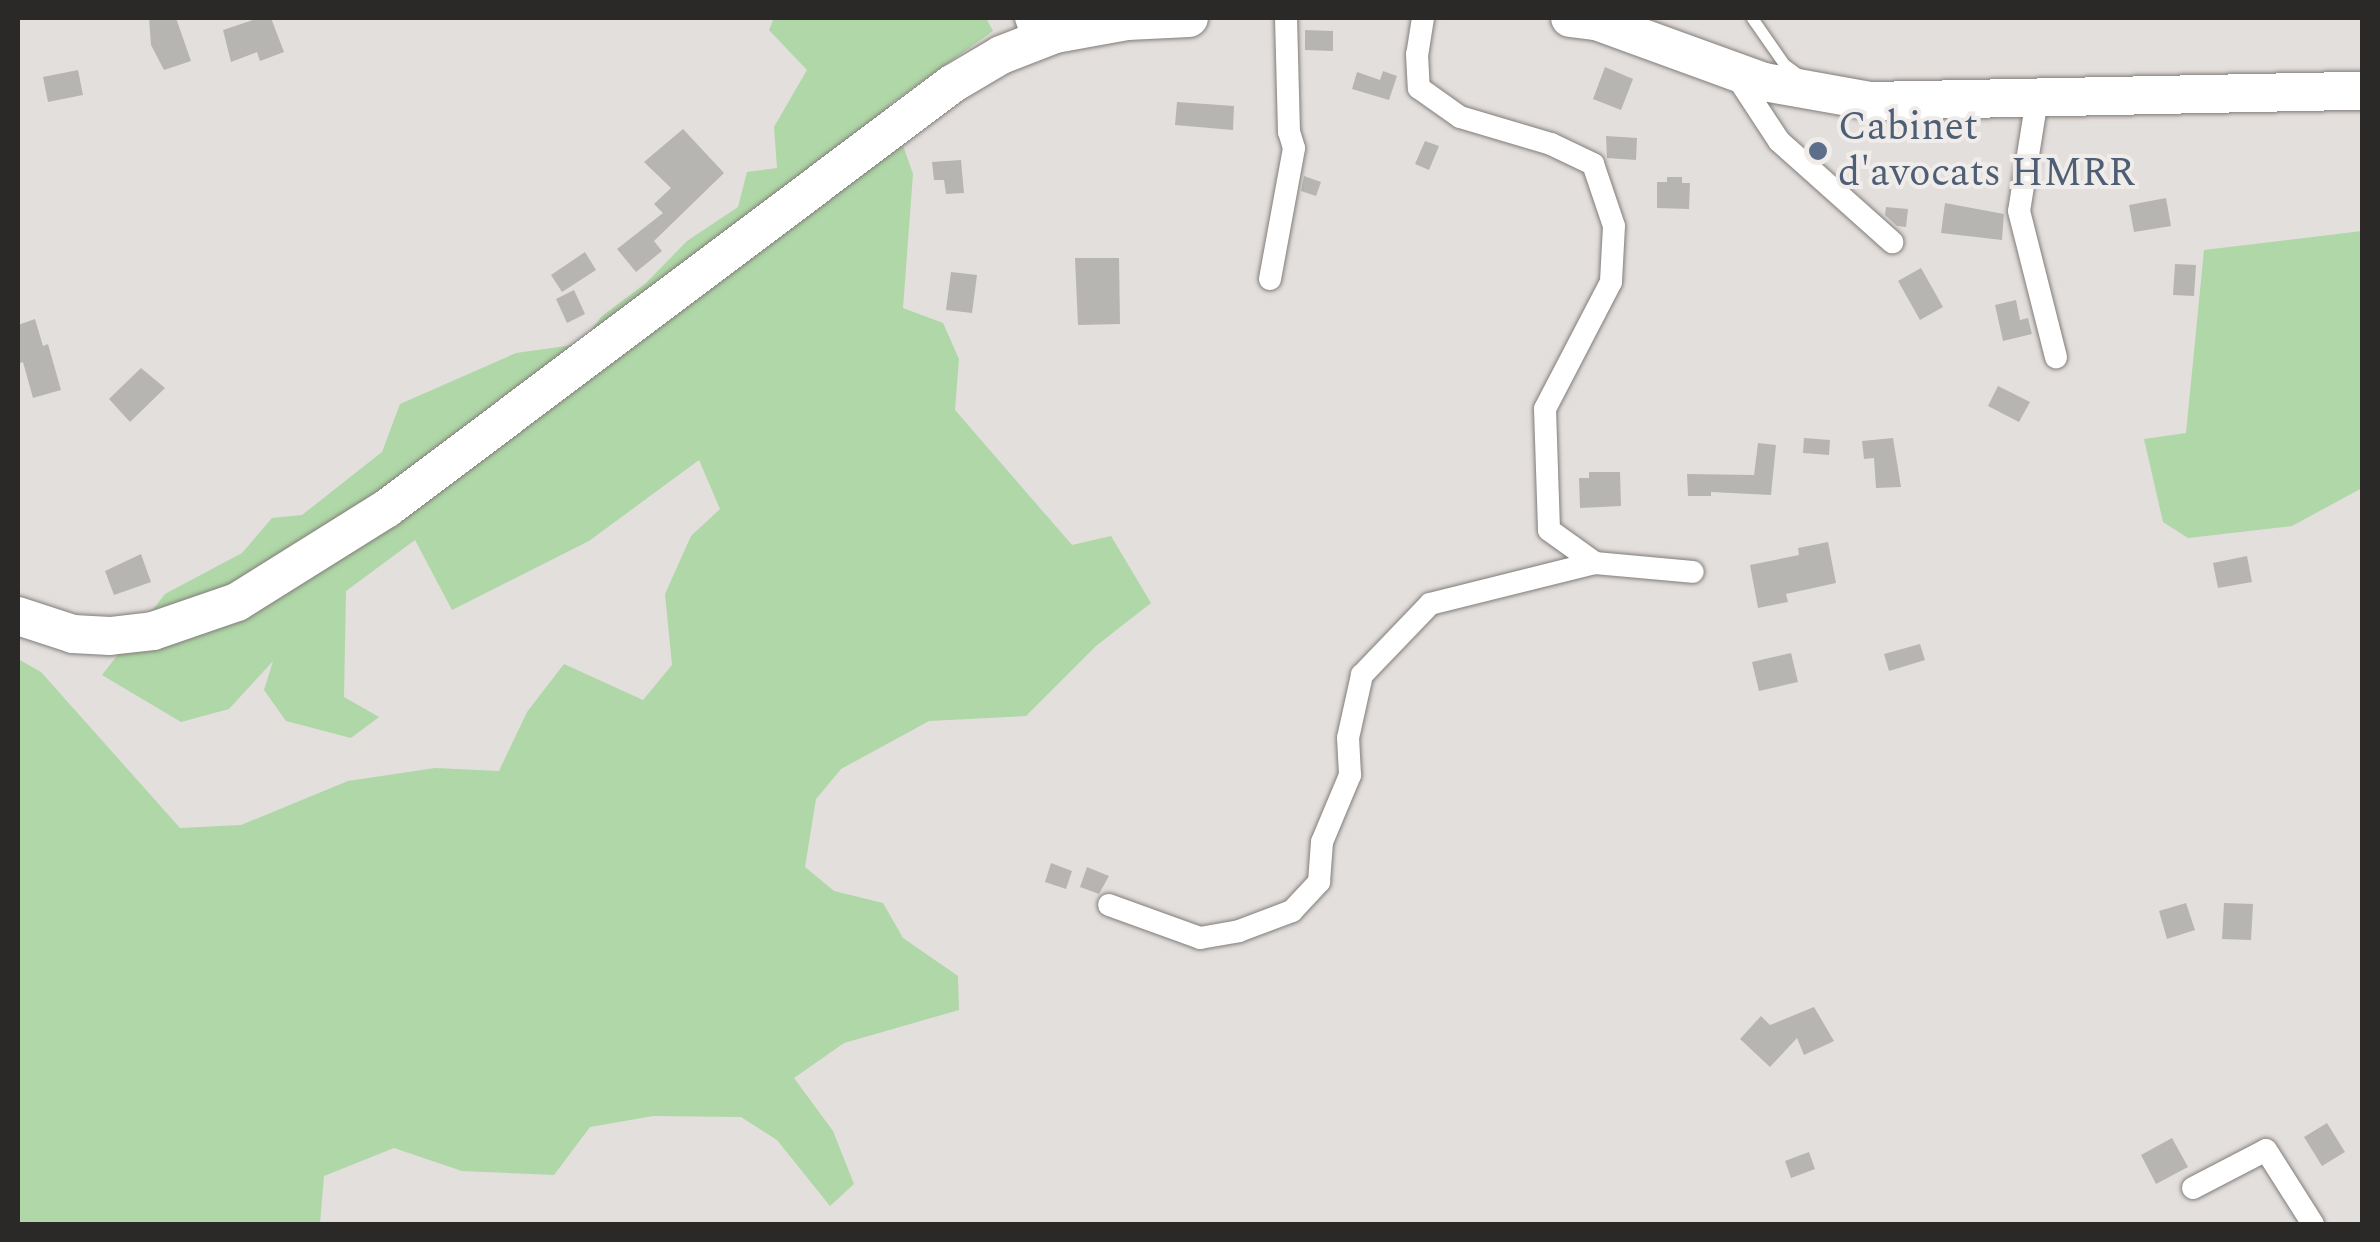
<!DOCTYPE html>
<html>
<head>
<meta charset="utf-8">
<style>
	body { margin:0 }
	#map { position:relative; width:2380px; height:1242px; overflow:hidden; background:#e3dfdc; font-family:Spectral,serif }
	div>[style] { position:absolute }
	.green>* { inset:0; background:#afd7a7 }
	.building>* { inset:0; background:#b7b5b2 }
	.roads { filter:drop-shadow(0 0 2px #807d7a) drop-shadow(0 0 2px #807d7a) }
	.lane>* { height:11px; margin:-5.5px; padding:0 5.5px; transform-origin:5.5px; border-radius:5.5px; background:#fff }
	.street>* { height:22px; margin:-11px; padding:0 11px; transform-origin:11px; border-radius:11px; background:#fff }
	.primary>* { height:38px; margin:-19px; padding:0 19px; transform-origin:19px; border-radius:19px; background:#fff }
	.dots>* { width:28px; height:28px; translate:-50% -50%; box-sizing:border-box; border:5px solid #f0ecea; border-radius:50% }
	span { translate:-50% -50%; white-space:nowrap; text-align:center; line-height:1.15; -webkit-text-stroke:8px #f0ecea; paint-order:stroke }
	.service-label { font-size:40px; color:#4e5e75 }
	.left { translate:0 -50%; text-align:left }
	.frame { position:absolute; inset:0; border:20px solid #2a2928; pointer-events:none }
</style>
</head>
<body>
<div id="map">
	<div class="green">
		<div style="clip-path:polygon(774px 18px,986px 18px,993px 31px,889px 105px,913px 174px,903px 308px,943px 323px,959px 359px,955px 410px,1072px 545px,1111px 536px,1151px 603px,1096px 646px,1026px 716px,929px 721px,841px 769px,816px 799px,805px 867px,834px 891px,883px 903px,903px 938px,958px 976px,959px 1010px,844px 1043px,794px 1078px,833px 1131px,854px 1184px,830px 1206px,777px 1140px,741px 1117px,653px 1116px,590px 1127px,554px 1175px,462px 1171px,394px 1148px,324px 1176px,320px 1224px,18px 1224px,18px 659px,41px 672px,180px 828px,241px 825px,348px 781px,435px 768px,499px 771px,527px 712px,564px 664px,643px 700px,672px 665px,665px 594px,691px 536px,720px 509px,699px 460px,589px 541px,452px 610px,415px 540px,346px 591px,344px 697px,379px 717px,351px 738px,286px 721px,264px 690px,273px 661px,229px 709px,181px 722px,102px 675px,165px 594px,242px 553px,272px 518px,302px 515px,382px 452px,400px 404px,516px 353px,580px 344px,602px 316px,646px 283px,687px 241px,738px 207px,747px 172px,777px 168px,774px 127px,807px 70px,769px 30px)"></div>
		<div style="clip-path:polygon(2362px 231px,2362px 488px,2292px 526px,2188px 538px,2163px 522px,2144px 439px,2186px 433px,2204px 250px)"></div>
	</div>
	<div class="building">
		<div style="clip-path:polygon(149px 18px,176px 18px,191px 61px,164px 70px,151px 45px)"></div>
		<div style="clip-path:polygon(259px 18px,271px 18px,284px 52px,260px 61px,257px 52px,231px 62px,223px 30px)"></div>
		<div style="clip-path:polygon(1305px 30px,1333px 31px,1333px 51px,1305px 50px)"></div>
		<div style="clip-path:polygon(1605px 67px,1633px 79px,1621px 110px,1593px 99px)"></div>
		<div style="clip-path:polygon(78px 70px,83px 95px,48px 102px,43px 77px)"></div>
		<div style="clip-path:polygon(1383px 71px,1397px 76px,1389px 100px,1352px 89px,1357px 72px,1380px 80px)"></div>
		<div style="clip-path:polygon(1177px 102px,1234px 106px,1233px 130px,1175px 125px)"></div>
		<div style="clip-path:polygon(683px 129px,724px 173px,654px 241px,662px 251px,636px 272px,617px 249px,663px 213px,654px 204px,671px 188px,644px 162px)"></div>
		<div style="clip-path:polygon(1606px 136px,1637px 138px,1636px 160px,1607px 158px)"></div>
		<div style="clip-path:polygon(1425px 141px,1439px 146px,1429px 170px,1415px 164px)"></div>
		<div style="clip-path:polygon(961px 160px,964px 193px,946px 194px,944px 180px,934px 180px,932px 162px)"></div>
		<div style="clip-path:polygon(1304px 176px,1321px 182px,1316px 196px,1301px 191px)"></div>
		<div style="clip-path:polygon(1667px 177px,1682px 177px,1682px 183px,1690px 183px,1689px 209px,1657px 208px,1657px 182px,1667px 182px)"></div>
		<div style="clip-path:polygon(2166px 198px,2171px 226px,2134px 232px,2129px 205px)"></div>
		<div style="clip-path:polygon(1945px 203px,2004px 214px,2002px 240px,1941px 233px)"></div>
		<div style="clip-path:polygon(1886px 207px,1908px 209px,1906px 227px,1897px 226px,1885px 215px)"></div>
		<div style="clip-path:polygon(585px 252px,596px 270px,562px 292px,551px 275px)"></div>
		<div style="clip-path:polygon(1075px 258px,1119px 258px,1120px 324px,1078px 325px)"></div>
		<div style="clip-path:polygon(2175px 264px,2196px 265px,2194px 296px,2173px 295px)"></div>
		<div style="clip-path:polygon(1921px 268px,1943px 307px,1920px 320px,1898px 281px)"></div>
		<div style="clip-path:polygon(951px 272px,977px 275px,972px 313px,946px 310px)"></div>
		<div style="clip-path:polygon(574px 290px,585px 314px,567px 323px,556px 299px)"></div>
		<div style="clip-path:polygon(2016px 300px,2020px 320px,2028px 318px,2032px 334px,2003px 341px,1995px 305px)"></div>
		<div style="clip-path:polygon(35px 319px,43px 346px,48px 344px,61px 390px,33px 398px,23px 362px,18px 364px,18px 325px)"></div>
		<div style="clip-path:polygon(141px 368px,165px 388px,130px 422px,109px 399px)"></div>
		<div style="clip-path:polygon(1998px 386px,2030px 402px,2019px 422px,1988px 406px)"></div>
		<div style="clip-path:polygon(1804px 438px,1830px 440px,1829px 455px,1803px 453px)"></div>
		<div style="clip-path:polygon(1893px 438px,1901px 487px,1876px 488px,1874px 458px,1864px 459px,1862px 441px)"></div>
		<div style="clip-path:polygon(1758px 443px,1776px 445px,1771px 495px,1711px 492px,1711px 496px,1688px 496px,1687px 474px,1754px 475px)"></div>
		<div style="clip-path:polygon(1589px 472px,1620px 472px,1621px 506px,1580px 508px,1579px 478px,1589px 478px)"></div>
		<div style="clip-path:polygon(1828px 542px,1836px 583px,1786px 594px,1788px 602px,1758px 608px,1750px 565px,1799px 555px,1798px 548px)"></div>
		<div style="clip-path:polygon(141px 554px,151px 582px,114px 595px,105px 571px)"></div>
		<div style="clip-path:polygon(2247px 556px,2252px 582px,2218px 588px,2213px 563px)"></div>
		<div style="clip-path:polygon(1920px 644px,1925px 660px,1889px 671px,1884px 654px)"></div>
		<div style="clip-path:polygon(1791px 653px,1798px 682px,1759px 691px,1752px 662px)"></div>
		<div style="clip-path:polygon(1051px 863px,1072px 871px,1066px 889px,1045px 882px)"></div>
		<div style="clip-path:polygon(1087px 867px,1109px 876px,1099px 894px,1080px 887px)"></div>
		<div style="clip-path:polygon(2186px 903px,2195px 930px,2167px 939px,2159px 911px)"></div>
		<div style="clip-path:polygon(2224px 903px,2253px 904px,2251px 940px,2222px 939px)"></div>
		<div style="clip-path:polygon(1814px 1007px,1834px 1041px,1804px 1055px,1797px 1038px,1770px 1067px,1740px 1039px,1761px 1016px,1770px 1025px)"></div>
		<div style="clip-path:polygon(2327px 1123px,2345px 1152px,2322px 1166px,2304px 1137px)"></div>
		<div style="clip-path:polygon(2172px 1138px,2188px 1167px,2156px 1184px,2141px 1155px)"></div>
		<div style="clip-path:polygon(1809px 1152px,1815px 1169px,1791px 1178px,1785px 1161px)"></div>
	</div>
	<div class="roads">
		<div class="lane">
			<div style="left:1752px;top:18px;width:56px;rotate:55.2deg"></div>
			<div style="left:1784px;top:64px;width:19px;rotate:36deg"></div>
		</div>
		<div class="street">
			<div style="left:1026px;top:18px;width:24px;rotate:71deg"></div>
			<div style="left:1423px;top:18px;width:36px;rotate:99deg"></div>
			<div style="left:1417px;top:54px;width:34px;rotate:87deg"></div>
			<div style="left:1419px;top:88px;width:50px;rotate:35.3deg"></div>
			<div style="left:1460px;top:117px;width:95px;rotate:16.5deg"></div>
			<div style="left:1551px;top:144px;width:47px;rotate:25.5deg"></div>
			<div style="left:1593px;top:164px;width:65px;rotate:71.3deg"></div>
			<div style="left:1614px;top:226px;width:56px;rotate:93.1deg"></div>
			<div style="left:1611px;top:282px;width:143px;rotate:117.5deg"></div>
			<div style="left:1545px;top:409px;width:121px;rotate:88.1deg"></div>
			<div style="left:1549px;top:530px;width:57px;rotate:35.7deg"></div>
			<div style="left:1595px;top:563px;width:98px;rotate:5.2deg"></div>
			<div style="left:1735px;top:74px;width:80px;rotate:56.7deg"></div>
			<div style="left:1779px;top:141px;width:152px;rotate:41.8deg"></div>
			<div style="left:2037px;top:99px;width:113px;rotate:99.1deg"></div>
			<div style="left:2019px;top:211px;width:151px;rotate:75.8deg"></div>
			<div style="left:1270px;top:279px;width:133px;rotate:-79.6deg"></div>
			<div style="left:1294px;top:148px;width:17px;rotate:-107deg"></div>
			<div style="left:1289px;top:132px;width:114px;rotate:-91.5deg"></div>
			<div style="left:1109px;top:905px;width:97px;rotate:19.9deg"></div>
			<div style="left:1200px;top:938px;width:40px;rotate:-10deg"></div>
			<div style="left:1239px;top:931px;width:57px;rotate:-20.7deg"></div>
			<div style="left:1292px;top:911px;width:40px;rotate:-47deg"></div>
			<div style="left:1319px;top:882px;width:40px;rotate:-85.7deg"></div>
			<div style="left:1322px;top:842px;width:73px;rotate:-67.3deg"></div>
			<div style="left:1350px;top:775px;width:37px;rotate:-93deg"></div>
			<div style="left:1348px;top:738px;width:65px;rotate:-77.5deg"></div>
			<div style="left:1362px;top:675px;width:98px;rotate:-46.2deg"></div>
			<div style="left:1430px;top:604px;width:170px;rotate:-14deg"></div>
			<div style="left:2193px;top:1188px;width:82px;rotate:-27.5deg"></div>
			<div style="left:2266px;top:1150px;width:88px;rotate:57.6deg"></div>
		</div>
		<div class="primary">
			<div style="left:1570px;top:18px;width:26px;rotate:7deg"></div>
			<div style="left:1596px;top:21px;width:179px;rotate:20deg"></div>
			<div style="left:1764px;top:82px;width:109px;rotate:10.1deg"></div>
			<div style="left:1871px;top:101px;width:491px;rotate:-1.2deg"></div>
			<div style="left:18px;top:616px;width:58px;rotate:18.1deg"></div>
			<div style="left:73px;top:634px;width:37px;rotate:3deg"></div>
			<div style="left:110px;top:636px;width:43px;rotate:-6.6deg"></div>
			<div style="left:153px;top:631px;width:89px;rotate:-19deg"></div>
			<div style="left:237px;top:602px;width:176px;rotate:-32deg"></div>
			<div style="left:386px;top:509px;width:708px;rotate:-36.9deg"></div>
			<div style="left:952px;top:84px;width:57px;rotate:-30.6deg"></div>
			<div style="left:1001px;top:55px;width:58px;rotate:-21.3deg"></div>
			<div style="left:1055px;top:34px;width:73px;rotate:-10.2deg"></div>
			<div style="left:1127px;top:21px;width:62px;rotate:-2.8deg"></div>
		</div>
	</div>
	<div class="dots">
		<div style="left:1818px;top:151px;background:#5c6f8a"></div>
	</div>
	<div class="service-label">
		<span class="left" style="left:1838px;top:151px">Cabinet<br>d'avocats HMRR</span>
	</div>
	<div class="frame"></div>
</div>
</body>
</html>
